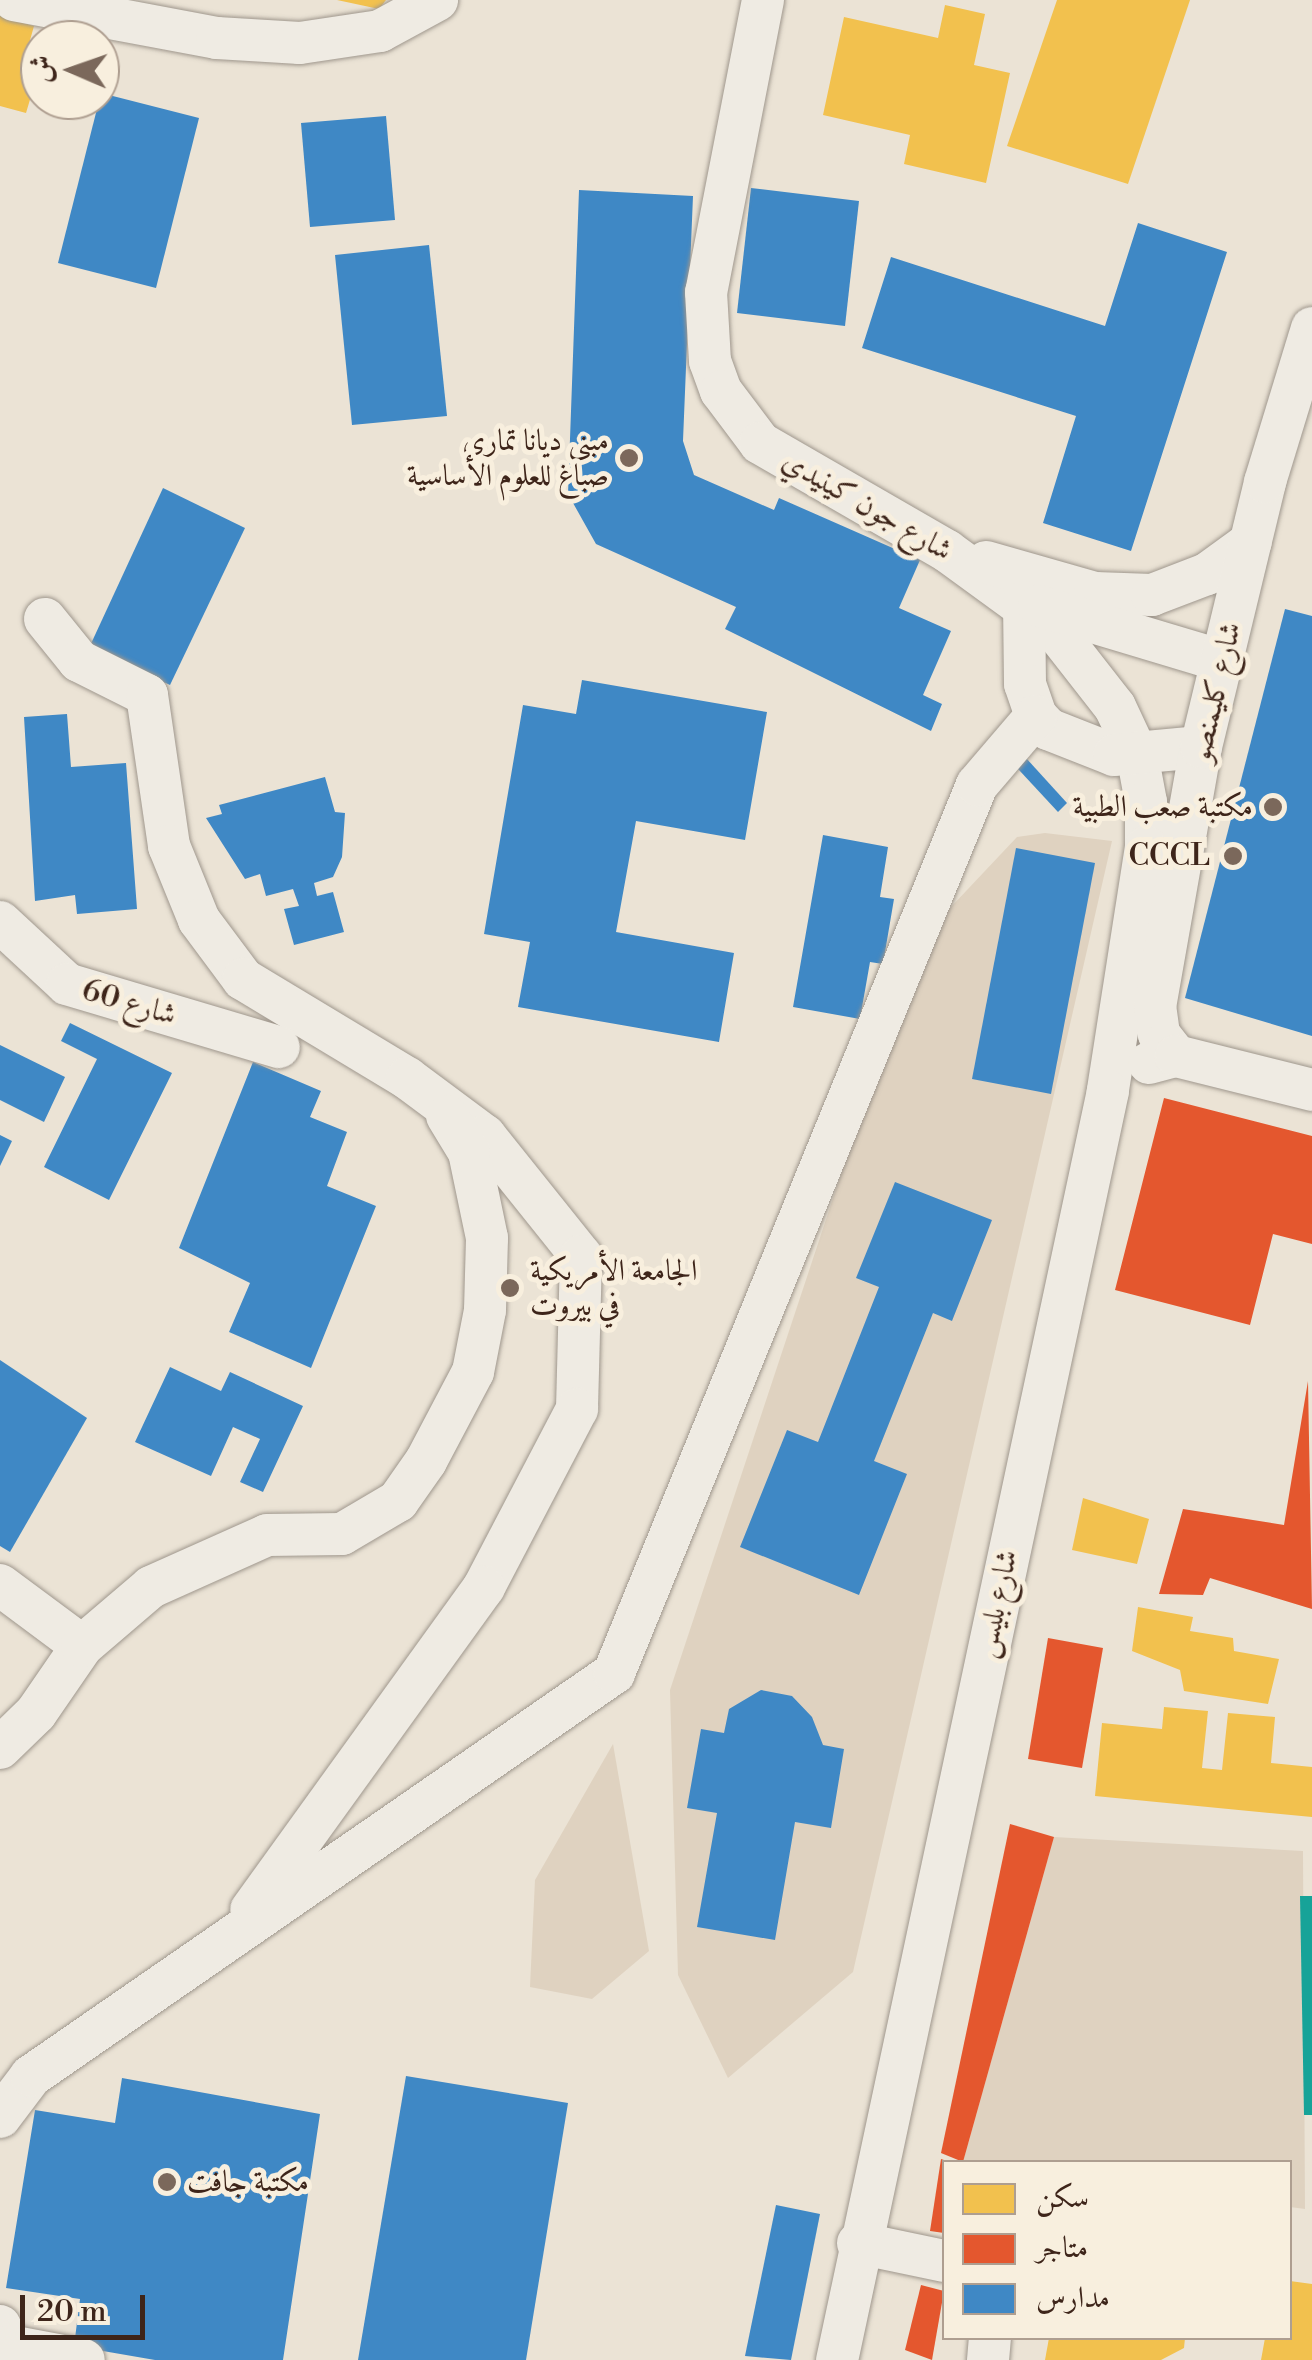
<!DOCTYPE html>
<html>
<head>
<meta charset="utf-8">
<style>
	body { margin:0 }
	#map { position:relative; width:1312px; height:2360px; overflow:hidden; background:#ebe3d5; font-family:"Libre Bodoni",Amiri,serif }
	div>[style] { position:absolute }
	.green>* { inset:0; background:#dfd2c0 }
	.homes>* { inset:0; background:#f2c14e }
	.shops>* { inset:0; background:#e4572e }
	.schools>* { inset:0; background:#3f88c5 }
	.public>* { inset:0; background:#17a398 }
	.roads { filter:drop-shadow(0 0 2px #9f978d) drop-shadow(0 0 2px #9f978d) }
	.minor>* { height:42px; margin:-21px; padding:0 21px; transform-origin:21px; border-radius:21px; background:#efebe3 }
	.dots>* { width:28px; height:28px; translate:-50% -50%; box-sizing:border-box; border:5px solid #f8efde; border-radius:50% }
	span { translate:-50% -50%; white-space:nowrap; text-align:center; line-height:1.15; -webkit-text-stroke:10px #f8efde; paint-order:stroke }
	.poi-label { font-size:30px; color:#3e251a }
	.right { translate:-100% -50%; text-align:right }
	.left { translate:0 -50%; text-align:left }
	.street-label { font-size:30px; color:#3e251a }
	.legend { position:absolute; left:942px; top:2160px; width:350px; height:180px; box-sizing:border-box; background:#f8efde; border:2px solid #ae9e90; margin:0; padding:12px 18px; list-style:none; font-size:30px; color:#3e251a }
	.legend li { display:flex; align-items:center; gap:20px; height:50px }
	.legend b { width:50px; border:2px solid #ae9e90 }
	.north { position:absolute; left:20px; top:20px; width:100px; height:100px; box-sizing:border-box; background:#f8efde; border:2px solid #ae9e90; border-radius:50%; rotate:272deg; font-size:28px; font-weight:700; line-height:40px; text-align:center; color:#3e251a }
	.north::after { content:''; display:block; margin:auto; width:35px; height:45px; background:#7b685b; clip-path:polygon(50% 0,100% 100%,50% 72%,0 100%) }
	.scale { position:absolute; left:20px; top:2295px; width:125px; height:45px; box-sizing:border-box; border:5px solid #3e251a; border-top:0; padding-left:12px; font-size:30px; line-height:35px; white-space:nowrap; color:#3e251a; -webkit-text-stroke:8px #f8efde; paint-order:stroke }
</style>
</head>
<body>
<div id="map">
	<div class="green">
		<div style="clip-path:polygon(1045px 833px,1112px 841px,853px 1972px,728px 2078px,678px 1975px,670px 1690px,918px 942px,1017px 837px)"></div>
		<div style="clip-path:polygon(613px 1744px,649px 1951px,592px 1999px,530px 1987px,535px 1880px)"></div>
		<div style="clip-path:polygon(1054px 1837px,1303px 1851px,1305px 2209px,1290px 2207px,1290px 2162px,963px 2162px)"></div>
	</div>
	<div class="homes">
		<div style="clip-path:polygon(337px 0,386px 0,379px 9px)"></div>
		<div style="clip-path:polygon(1057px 0,1190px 0,1128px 184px,1007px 146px)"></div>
		<div style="clip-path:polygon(945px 5px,985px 14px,974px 65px,1010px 73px,986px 183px,904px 164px,910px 135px,823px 115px,844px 17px,938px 38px)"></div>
		<div style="clip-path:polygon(0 16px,34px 26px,27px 51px,40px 55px,40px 66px,26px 113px,0 106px)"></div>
		<div style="clip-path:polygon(1083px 1498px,1149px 1519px,1137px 1564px,1072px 1550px)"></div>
		<div style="clip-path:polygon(1138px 1607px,1193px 1617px,1190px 1631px,1233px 1638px,1234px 1651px,1279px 1659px,1268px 1704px,1184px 1691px,1180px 1670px,1132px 1651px)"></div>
		<div style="clip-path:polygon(1164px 1707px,1208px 1711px,1202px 1768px,1222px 1770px,1228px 1713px,1275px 1717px,1271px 1763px,1312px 1767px,1312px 1817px,1095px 1796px,1102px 1723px,1162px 1729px)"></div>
		<div style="clip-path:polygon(1290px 2281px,1312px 2284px,1312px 2360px,1261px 2360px,1265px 2338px,1290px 2338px)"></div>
		<div style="clip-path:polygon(1049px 2338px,1185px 2338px,1184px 2348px,1161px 2360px,1045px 2360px)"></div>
	</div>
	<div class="shops">
		<div style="clip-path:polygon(1164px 1098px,1312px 1136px,1312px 1244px,1273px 1234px,1250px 1325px,1115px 1290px)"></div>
		<div style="clip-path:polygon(1308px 1381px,1312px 1609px,1210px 1578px,1203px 1595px,1159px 1594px,1183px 1509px,1284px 1525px)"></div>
		<div style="clip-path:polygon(1048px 1638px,1103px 1648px,1082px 1768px,1028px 1759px)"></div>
		<div style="clip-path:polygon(1010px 1824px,1054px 1837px,963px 2162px,941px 2153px)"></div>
		<div style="clip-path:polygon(941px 2159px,944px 2160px,944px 2233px,930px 2231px)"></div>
		<div style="clip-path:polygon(921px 2285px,944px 2291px,932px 2360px,905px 2350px)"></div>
	</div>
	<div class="schools">
		<div style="clip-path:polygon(101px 93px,199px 118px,156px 288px,58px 263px)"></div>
		<div style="clip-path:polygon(386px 116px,395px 220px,310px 227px,301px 123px)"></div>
		<div style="clip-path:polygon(751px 188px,859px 201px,845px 326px,737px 313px)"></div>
		<div style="clip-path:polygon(579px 190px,693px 196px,683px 441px,694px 475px,774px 510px,779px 498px,920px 560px,899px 608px,951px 631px,923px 695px,942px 704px,931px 731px,725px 629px,736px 607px,596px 544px,568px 494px)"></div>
		<div style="clip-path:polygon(1138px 223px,1227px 252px,1131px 551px,1043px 523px,1076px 416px,862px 348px,891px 257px,1105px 326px)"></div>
		<div style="clip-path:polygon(429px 245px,447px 416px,352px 425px,335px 255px)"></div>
		<div style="clip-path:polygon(163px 488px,245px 528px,170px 685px,89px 648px)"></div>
		<div style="clip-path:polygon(1285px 609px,1312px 616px,1312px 1036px,1185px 998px)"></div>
		<div style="clip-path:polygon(582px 680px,767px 712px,745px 840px,636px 821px,616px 932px,734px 953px,719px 1042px,518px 1007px,530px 942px,484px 934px,523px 705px,576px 714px)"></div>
		<div style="clip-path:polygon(67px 714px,71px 767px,126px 763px,137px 909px,77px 914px,75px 895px,35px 901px,24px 717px)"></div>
		<div style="clip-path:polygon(1016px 747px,1067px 803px,1058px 812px,1006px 756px)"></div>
		<div style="clip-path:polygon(325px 777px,335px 812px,345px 813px,342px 857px,333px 877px,314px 883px,317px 896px,333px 892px,344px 932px,294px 945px,284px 909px,299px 906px,293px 889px,266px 896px,260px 874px,245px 879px,206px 818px,222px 814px,219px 805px)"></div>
		<div style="clip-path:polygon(823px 835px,888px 847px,880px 897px,894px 899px,883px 964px,870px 962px,860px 1019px,793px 1007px)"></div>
		<div style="clip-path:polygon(1016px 848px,1095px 863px,1051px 1094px,972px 1079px)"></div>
		<div style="clip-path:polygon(70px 1023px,172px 1073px,109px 1200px,44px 1167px,97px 1059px,61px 1041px)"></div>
		<div style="clip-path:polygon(0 1045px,65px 1077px,44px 1122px,0 1100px)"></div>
		<div style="clip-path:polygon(253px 1062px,321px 1091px,310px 1117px,347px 1132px,327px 1186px,376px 1206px,311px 1368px,229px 1332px,250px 1283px,179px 1248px)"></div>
		<div style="clip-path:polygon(0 1135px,12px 1141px,0 1166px)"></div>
		<div style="clip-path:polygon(895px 1182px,992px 1220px,952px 1321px,933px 1313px,874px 1461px,907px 1474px,859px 1595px,740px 1547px,787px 1430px,818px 1442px,879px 1287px,856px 1278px)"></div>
		<div style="clip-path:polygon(0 1360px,87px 1418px,10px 1552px,0 1546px)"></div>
		<div style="clip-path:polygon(170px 1367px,221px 1391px,230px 1372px,303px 1406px,263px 1492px,240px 1482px,260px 1439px,233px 1427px,211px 1476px,135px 1442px)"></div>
		<div style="clip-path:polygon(761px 1690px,792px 1696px,812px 1717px,823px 1745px,844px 1749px,831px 1828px,795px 1822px,775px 1940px,697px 1927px,717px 1813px,687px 1808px,701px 1729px,724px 1733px,729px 1709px)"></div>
		<div style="clip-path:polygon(406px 2076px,568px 2103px,526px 2360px,358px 2360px)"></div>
		<div style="clip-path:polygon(122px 2078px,320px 2114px,283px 2360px,155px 2360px,74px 2346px,80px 2299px,6px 2288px,35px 2110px,115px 2123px)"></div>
		<div style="clip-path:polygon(776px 2205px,820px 2214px,791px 2360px,745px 2356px)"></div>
	</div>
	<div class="public">
		<div style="clip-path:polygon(1300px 1896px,1312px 1896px,1312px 2115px,1304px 2115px)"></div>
	</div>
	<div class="roads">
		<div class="minor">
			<div style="left:14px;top:0;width:207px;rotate:10.6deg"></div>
			<div style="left:217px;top:38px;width:83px;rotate:3.4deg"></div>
			<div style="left:300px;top:43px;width:81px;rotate:-8.5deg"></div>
			<div style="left:380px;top:31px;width:65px;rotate:-28.5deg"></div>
			<div style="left:763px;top:0;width:298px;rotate:101deg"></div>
			<div style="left:706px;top:292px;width:69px;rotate:86.7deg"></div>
			<div style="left:710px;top:361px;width:32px;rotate:70deg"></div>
			<div style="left:721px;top:391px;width:65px;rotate:53.1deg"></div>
			<div style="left:760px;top:443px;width:216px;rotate:30deg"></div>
			<div style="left:947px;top:551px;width:132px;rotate:36.1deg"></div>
			<div style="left:1054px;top:629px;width:99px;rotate:52deg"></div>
			<div style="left:1115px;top:707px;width:52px;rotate:64.9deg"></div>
			<div style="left:1137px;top:754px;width:49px;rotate:79.4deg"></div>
			<div style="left:1146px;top:802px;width:45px;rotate:90deg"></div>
			<div style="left:1146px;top:847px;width:247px;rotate:98.9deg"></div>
			<div style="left:1108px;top:1091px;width:1298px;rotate:102.05deg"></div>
			<div style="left:986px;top:562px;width:113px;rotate:15.9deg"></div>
			<div style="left:1095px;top:593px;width:57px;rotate:2deg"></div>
			<div style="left:1152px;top:595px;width:59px;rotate:-20.9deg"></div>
			<div style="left:1207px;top:574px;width:54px;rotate:-36deg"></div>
			<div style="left:1024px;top:602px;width:82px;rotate:89.3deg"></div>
			<div style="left:1025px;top:684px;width:34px;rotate:71deg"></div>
			<div style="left:1036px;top:716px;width:18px;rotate:47deg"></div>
			<div style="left:1048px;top:729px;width:71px;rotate:21.5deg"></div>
			<div style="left:1114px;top:755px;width:87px;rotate:-5.3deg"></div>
			<div style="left:1039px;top:606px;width:191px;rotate:16.7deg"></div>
			<div style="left:45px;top:619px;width:54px;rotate:51deg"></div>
			<div style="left:79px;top:661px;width:76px;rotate:26.6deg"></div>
			<div style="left:147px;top:695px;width:153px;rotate:81.7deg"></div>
			<div style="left:169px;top:846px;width:80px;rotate:67.9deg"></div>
			<div style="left:199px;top:920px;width:74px;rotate:53.3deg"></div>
			<div style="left:243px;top:979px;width:192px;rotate:31.1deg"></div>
			<div style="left:407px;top:1078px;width:97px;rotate:36.6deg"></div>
			<div style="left:485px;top:1136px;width:154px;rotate:51.3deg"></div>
			<div style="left:581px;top:1256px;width:153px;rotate:91.5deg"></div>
			<div style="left:577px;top:1409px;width:201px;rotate:117.6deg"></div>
			<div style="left:484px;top:1587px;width:398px;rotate:125.8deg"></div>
			<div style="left:0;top:922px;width:91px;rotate:42.8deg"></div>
			<div style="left:67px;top:984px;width:221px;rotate:16.6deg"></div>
			<div style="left:1176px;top:1056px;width:28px;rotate:-128deg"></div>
			<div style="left:1159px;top:1034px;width:27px;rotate:-98deg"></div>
			<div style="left:1155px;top:1007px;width:264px;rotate:-80deg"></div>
			<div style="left:1201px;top:747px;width:273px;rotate:-76.4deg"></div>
			<div style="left:1265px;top:482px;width:161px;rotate:-73deg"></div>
			<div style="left:1149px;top:1063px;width:28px;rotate:-15deg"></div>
			<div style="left:1176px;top:1056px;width:140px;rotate:14deg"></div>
			<div style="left:0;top:1585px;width:102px;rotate:36.6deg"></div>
			<div style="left:0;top:1748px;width:50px;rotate:-44.2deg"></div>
			<div style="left:36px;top:1713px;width:81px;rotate:-55.5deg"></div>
			<div style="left:82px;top:1646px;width:91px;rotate:-40.5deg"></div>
			<div style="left:151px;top:1587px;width:127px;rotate:-24.1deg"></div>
			<div style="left:267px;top:1535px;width:75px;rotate:-0.8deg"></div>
			<div style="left:342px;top:1534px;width:65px;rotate:-30.5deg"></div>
			<div style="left:398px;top:1501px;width:49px;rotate:-55deg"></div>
			<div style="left:426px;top:1461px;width:101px;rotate:-62.2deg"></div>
			<div style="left:473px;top:1372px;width:63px;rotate:-79deg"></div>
			<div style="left:485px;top:1310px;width:72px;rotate:-88.4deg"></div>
			<div style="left:487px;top:1238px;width:88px;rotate:-101.8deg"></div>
			<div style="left:469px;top:1152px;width:42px;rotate:-121.4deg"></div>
			<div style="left:0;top:2117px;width:51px;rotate:-52.9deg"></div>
			<div style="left:31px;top:2076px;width:709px;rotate:-34.65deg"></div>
			<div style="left:614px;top:1673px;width:959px;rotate:-67.77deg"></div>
			<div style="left:977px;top:785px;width:91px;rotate:-49.5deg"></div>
			<div style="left:858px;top:2243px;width:88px;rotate:11.8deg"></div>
			<div style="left:0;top:2326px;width:22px;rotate:66deg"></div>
			<div style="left:9px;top:2346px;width:76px;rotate:10.6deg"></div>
			<div style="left:988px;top:2360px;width:22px;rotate:-85deg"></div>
		</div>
	</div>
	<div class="dots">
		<div style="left:629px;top:458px;background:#7b685b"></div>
		<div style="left:1273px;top:807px;background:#7b685b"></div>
		<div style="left:1233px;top:856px;background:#7b685b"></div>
		<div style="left:510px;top:1288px;background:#7b685b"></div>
		<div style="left:167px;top:2182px;background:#7b685b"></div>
	</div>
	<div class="poi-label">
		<span class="right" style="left:609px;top:458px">مبنى ديانا تماري<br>صباغ للعلوم الأساسية</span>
		<span class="right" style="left:1253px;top:807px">مكتبة صعب الطبية</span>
		<span class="right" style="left:1210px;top:856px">CCCL</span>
		<span class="left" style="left:530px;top:1288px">الجامعة الأمريكية<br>في بيروت</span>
		<span class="left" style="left:187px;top:2182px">مكتبة جافت</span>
	</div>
	<div class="street-label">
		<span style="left:867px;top:506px;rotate:30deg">شارع جون كينيدي</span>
		<span style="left:1216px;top:692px;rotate:-77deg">شارع كليمنصو</span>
		<span style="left:129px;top:1003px;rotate:16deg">شارع 60</span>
		<span style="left:997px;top:1604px;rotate:-78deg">شارع بليس</span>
	</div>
	<ul class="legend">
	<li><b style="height:28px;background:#f2c14e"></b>سكن</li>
	<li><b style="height:28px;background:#e4572e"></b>متاجر</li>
	<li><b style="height:28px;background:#3f88c5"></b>مدارس</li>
	</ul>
	<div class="north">ش</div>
	<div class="scale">20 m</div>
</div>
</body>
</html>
